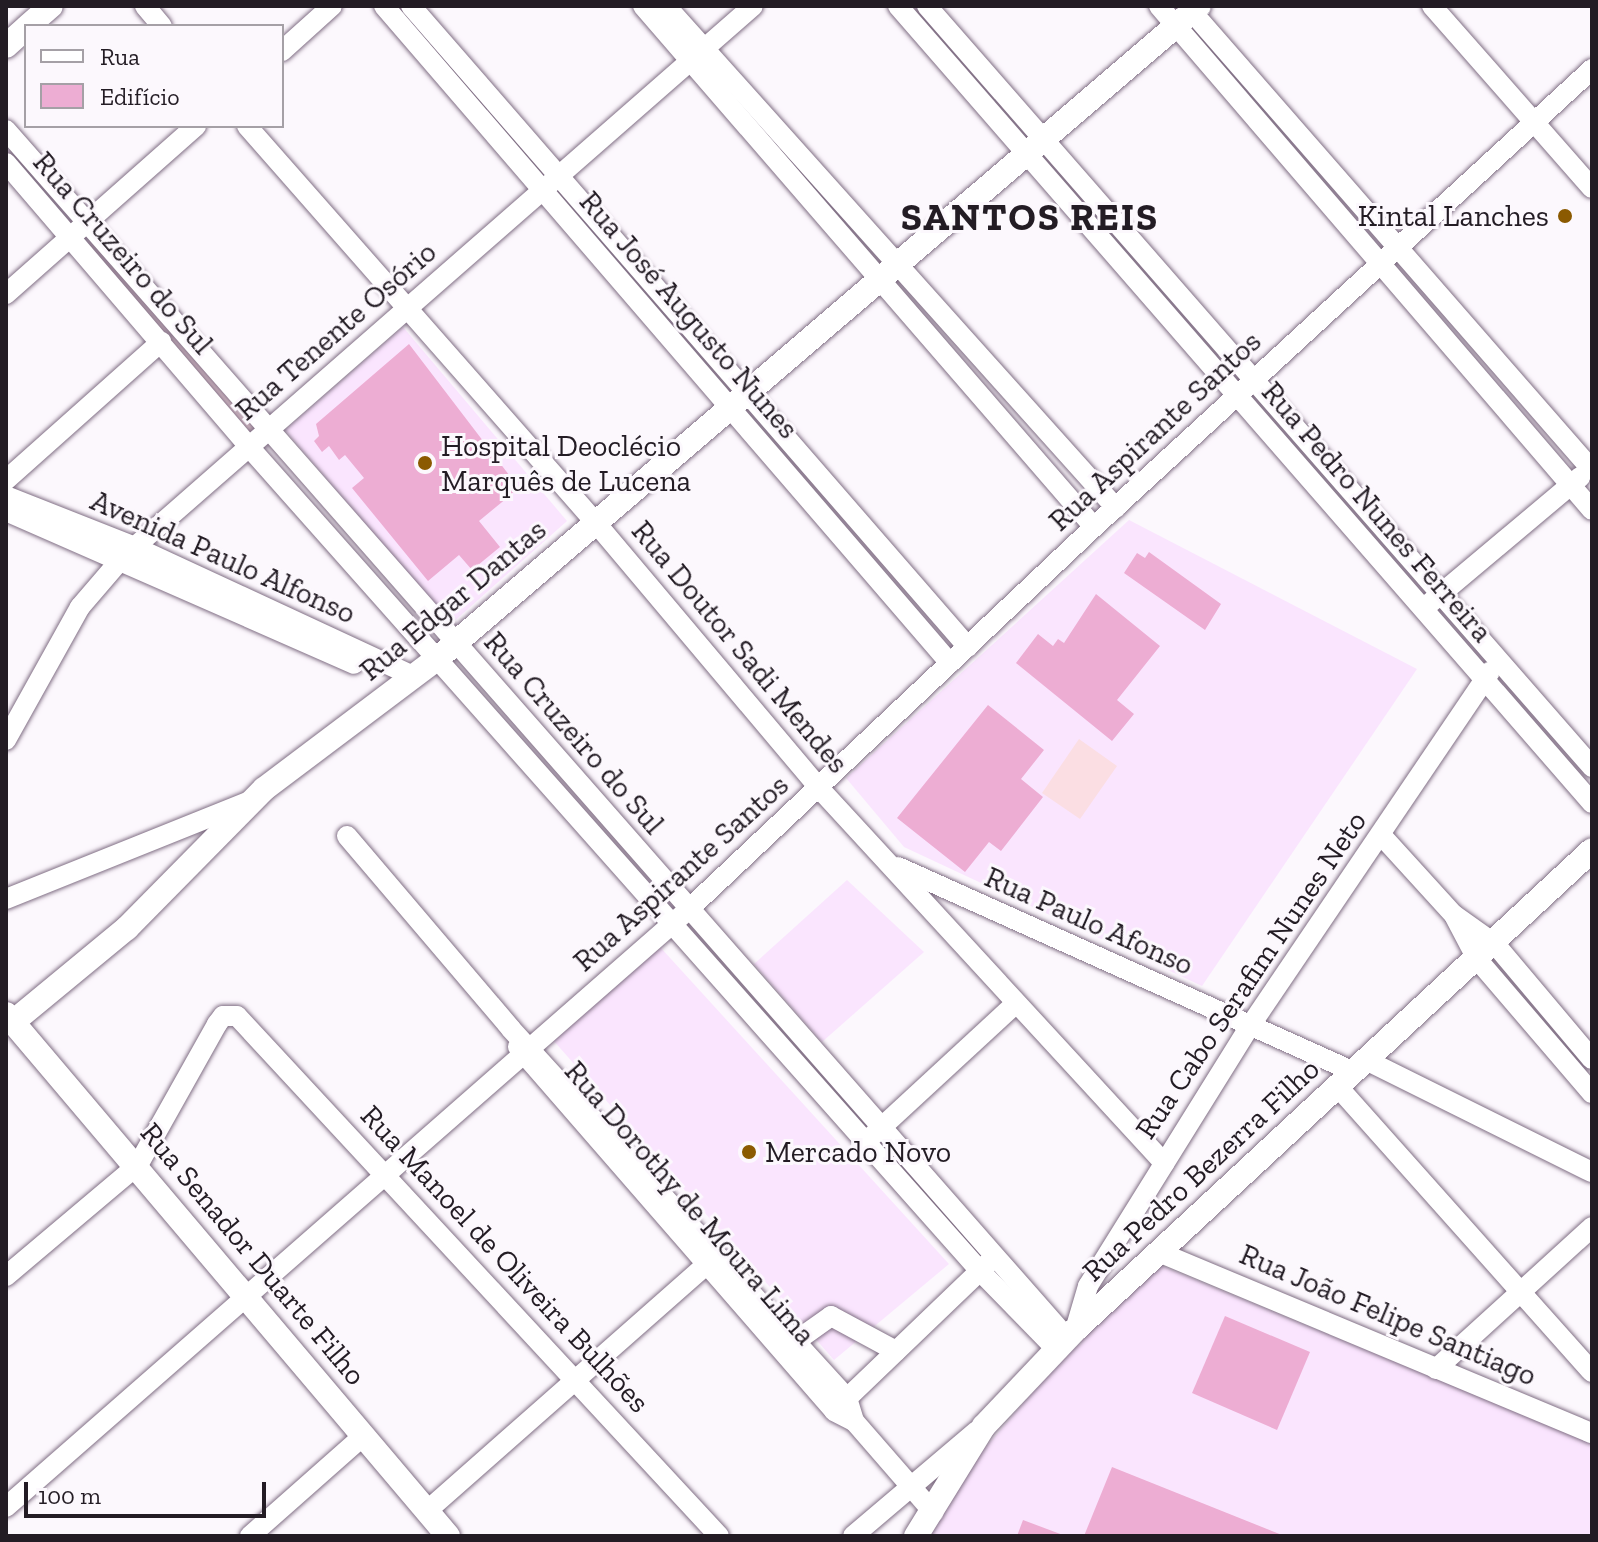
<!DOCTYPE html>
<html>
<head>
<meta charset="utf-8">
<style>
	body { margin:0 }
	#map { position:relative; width:1598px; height:1542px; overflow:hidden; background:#fcf8fd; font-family:"Zilla Slab",serif }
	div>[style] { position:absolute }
	.built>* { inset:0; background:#fae5fe }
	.green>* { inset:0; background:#fbdee3 }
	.building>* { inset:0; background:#edadd3 }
	.roads { filter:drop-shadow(0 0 2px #806e84) drop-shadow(0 0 2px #806e84) }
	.minor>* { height:20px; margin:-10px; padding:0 10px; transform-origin:10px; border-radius:10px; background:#fff }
	.major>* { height:24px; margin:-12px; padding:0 12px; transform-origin:12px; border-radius:12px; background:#fff }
	.dots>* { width:22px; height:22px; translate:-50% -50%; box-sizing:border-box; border:4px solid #fcf8fd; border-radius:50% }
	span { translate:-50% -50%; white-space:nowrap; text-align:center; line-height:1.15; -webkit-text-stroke:6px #fcf8fd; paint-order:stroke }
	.poi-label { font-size:30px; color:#231c24 }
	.right { translate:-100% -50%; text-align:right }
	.left { translate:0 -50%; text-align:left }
	.street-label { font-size:30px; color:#231c24 }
	.district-label { font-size:38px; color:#231c24; font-weight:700; letter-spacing:2px }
	.frame { position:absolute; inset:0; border:8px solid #231c24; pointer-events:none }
	.legend { position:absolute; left:24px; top:24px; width:260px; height:104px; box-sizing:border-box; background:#fcf8fd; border:2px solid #a5a0a6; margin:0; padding:10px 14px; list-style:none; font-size:24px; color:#231c24 }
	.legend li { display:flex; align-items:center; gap:16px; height:40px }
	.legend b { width:40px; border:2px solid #a5a0a6 }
	.scale { position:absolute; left:24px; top:1482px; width:242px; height:36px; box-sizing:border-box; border:4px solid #231c24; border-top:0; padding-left:10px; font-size:24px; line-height:28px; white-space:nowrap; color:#231c24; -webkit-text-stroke:6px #fcf8fd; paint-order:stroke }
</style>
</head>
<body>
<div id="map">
	<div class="built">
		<div style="clip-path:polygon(403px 327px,567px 521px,451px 624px,285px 430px)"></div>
		<div style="clip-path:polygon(1129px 520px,1417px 669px,1202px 986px,904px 847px,846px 778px)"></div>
		<div style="clip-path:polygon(847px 880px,924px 952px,822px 1042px,754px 964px)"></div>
		<div style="clip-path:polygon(661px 948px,949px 1264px,834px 1360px,553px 1040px,623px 972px)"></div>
		<div style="clip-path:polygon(1162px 1266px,1592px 1443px,1592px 1536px,920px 1536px,960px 1477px,1070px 1349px,1081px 1344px,1084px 1332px)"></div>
	</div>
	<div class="green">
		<div style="clip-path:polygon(92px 239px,256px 429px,250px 436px,83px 248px)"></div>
		<div style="clip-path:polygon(1079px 739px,1117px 766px,1080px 819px,1042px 793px)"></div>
	</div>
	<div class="building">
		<div style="clip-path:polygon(409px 344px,519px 488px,479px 521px,500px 547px,472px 570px,459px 555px,428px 581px,352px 488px,364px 478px,345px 455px,339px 460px,329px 446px,322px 452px,314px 441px,319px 436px,316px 424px)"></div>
		<div style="clip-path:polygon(1149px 552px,1221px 604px,1205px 630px,1124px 573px,1137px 553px,1145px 558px)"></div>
		<div style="clip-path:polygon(1096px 594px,1160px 646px,1117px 700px,1134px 714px,1112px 741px,1016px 663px,1038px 634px,1053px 646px,1058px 639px,1064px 643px)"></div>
		<div style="clip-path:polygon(988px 705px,1044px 750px,1021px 779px,1043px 797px,1001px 851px,989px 842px,965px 872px,897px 818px)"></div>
		<div style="clip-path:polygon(1225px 1316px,1310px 1352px,1277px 1430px,1192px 1393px)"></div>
		<div style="clip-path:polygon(1112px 1467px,1282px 1535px,1282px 1536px,1084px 1536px)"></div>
		<div style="clip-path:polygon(1023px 1520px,1063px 1535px,1063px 1536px,1017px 1536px)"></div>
	</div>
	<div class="roads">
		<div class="minor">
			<div style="left:145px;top:6px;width:26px;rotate:50deg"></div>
			<div style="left:384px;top:6px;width:867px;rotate:49.26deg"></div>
			<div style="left:411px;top:6px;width:849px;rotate:49.01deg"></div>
			<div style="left:643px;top:6px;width:689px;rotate:49.12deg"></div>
			<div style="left:666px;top:6px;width:674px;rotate:48.13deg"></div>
			<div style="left:898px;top:6px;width:1057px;rotate:48.95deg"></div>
			<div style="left:927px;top:6px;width:1011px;rotate:48.85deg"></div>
			<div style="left:1159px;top:6px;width:664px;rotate:49.33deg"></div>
			<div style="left:1187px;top:6px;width:616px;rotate:48.88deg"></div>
			<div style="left:1432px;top:6px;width:242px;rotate:48.7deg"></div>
			<div style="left:282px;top:51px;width:67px;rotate:-42deg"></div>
			<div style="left:247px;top:126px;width:529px;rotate:48.68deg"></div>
			<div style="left:596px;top:523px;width:346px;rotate:49.9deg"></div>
			<div style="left:819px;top:788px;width:510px;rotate:47.39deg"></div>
			<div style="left:6px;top:130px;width:1608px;rotate:48.71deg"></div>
			<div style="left:6px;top:163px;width:374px;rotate:49.4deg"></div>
			<div style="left:249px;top:447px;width:1102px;rotate:48.42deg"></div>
			<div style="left:980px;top:1271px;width:110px;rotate:45.7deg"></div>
			<div style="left:6px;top:294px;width:254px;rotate:-41.5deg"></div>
			<div style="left:6px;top:480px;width:208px;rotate:-41.7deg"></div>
			<div style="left:6px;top:496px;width:139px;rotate:21.6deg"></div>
			<div style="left:135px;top:547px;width:309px;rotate:24.9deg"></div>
			<div style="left:6px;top:511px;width:380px;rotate:23.7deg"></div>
			<div style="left:1430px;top:603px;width:196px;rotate:-40deg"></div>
			<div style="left:6px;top:740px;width:152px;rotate:-60.9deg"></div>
			<div style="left:80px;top:607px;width:65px;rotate:-49.4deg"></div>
			<div style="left:122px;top:558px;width:838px;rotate:-41.18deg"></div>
			<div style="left:347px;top:836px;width:253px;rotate:49.6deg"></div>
			<div style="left:511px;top:1029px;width:499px;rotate:47.7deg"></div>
			<div style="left:847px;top:1398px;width:24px;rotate:73deg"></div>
			<div style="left:1382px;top:836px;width:107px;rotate:47.7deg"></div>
			<div style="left:1454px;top:915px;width:50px;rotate:35.3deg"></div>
			<div style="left:1495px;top:944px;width:150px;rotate:49.9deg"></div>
			<div style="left:898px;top:867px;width:500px;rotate:24.2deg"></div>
			<div style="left:6px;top:899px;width:263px;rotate:-21.9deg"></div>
			<div style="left:1455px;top:917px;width:47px;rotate:62.4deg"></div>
			<div style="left:1477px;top:959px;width:177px;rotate:49.4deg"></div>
			<div style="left:518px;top:1047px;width:482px;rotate:49deg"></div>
			<div style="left:834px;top:1411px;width:22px;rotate:27deg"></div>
			<div style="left:854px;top:1421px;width:121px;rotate:49deg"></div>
			<div style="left:1366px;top:1060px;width:252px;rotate:26.4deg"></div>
			<div style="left:1338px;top:1087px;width:382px;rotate:48.3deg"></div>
			<div style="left:872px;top:1136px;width:196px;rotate:-42.7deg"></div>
			<div style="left:1161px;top:1253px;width:467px;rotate:22.7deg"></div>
			<div style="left:6px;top:1276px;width:172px;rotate:-40.1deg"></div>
			<div style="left:138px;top:1165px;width:162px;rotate:-60.7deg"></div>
			<div style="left:217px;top:1024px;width:10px;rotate:-53deg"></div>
			<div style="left:223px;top:1016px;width:14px"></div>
			<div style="left:237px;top:1016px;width:709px;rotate:47.17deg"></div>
			<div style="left:1075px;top:1330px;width:46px;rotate:-73.5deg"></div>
			<div style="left:1088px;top:1286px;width:306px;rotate:-58.1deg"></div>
			<div style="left:1250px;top:1026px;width:428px;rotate:-55.9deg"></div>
			<div style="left:796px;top:1341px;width:43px;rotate:-35.5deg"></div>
			<div style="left:831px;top:1316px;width:74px;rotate:28.3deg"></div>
			<div style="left:1436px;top:1369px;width:211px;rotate:-42.3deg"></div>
			<div style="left:839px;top:1406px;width:208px;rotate:-43.8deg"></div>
			<div style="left:6px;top:1507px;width:906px;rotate:-41.2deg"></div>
			<div style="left:688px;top:910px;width:558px;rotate:-43.33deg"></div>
			<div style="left:1094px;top:527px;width:677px;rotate:-42.6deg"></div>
			<div style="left:428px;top:1510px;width:383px;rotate:-41.4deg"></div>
			<div style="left:250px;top:1536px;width:151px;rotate:-41.5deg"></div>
			<div style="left:853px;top:1536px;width:162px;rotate:-40.3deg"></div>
		</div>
		<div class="major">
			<div style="left:28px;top:26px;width:30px;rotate:-41deg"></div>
			<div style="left:6px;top:46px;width:27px;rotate:-42deg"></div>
			<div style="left:6px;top:1014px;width:684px;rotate:49.74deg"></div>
			<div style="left:13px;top:1022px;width:148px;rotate:-39.5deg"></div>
			<div style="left:127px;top:928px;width:195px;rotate:-45.4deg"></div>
			<div style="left:264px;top:789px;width:218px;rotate:-37deg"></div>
			<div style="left:438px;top:658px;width:1002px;rotate:-40.59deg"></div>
			<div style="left:916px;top:1536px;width:129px;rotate:-58.3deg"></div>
			<div style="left:984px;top:1426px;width:132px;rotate:-46.5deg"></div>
			<div style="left:1075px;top:1330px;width:705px;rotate:-42.87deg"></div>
		</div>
	</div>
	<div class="dots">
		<div style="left:1565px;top:216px;background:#8b5a01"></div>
		<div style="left:425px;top:463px;background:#8b5a01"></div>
		<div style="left:749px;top:1152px;background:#8b5a01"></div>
	</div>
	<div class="poi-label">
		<span class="right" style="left:1549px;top:216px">Kintal Lanches</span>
		<span class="left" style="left:441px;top:463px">Hospital Deoclécio<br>Marquês de Lucena</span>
		<span class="left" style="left:765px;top:1152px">Mercado Novo</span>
	</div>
	<div class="street-label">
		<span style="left:123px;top:253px;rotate:49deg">Rua Cruzeiro do Sul</span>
		<span style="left:689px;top:315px;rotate:49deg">Rua José Augusto Nunes</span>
		<span style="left:336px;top:331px;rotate:-41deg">Rua Tenente Osório</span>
		<span style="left:1155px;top:431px;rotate:-43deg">Rua Aspirante Santos</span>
		<span style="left:1377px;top:512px;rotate:49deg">Rua Pedro Nunes Ferreira</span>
		<span style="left:223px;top:557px;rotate:24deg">Avenida Paulo Alfonso</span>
		<span style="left:453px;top:600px;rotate:-40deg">Rua Edgar Dantas</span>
		<span style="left:740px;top:647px;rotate:50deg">Rua Doutor Sadi Mendes</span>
		<span style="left:574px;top:733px;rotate:49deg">Rua Cruzeiro do Sul</span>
		<span style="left:681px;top:873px;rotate:-42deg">Rua Aspirante Santos</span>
		<span style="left:1089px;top:921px;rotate:24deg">Rua Paulo Afonso</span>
		<span style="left:1251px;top:975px;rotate:-56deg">Rua Cabo Serafim Nunes Neto</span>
		<span style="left:1201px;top:1170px;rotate:-43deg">Rua Pedro Bezerra Filho</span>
		<span style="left:690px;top:1203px;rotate:49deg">Rua Dorothy de Moura Lima</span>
		<span style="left:253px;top:1254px;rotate:50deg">Rua Senador Duarte Filho</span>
		<span style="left:505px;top:1259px;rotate:47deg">Rua Manoel de Oliveira Bulhões</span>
		<span style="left:1388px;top:1315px;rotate:23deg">Rua João Felipe Santiago</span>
	</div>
	<div class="district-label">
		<span style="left:1030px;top:218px">SANTOS REIS</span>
	</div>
	<div class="frame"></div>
	<ul class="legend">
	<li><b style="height:10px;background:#fff"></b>Rua</li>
	<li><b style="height:22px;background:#edadd3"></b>Edifício</li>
	</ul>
	<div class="scale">100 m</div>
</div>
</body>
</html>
